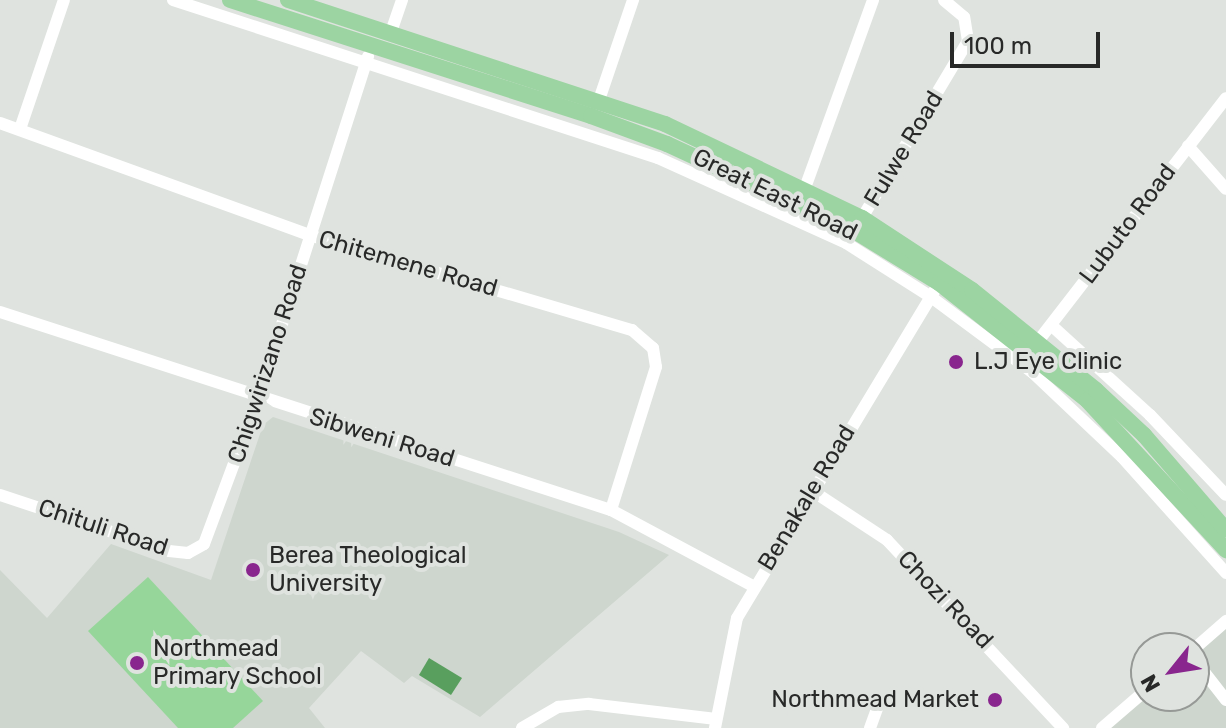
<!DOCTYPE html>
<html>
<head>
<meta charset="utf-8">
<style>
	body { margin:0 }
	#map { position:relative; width:1226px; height:728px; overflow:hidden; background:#dfe3df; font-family:Rubik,sans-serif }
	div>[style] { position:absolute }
	.built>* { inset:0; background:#ced6ce }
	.green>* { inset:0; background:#96d69a }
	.water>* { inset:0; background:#599f5e }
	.minor>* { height:12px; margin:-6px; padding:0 6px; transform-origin:6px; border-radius:6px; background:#fff }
	.major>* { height:16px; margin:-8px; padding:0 8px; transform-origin:8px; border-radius:8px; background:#9cd4a2 }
	.dots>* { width:22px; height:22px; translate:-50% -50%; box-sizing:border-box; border:4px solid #dfe3df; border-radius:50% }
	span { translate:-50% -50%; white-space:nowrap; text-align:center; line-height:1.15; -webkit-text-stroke:8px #dfe3df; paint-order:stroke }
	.street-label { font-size:24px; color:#282928 }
	.poi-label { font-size:24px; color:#282928 }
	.left { translate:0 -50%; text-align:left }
	.right { translate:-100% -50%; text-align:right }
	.north { position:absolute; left:1130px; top:632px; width:80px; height:80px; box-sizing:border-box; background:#dfe3df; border:2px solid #969996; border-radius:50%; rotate:240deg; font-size:22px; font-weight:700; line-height:32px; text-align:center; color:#282928 }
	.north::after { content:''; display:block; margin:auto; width:28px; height:36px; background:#89268e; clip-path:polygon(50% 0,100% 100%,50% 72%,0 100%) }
	.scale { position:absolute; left:950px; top:32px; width:150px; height:36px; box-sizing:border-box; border:4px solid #282928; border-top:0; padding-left:10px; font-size:24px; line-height:28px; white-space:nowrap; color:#282928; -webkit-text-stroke:6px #dfe3df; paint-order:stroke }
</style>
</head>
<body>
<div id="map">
	<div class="built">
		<div style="clip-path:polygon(273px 417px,619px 532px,669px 555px,480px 717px,412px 676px,404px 683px,361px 651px,309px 708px,325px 728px,0 728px,0 570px,47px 618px,111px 544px,211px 580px,263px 425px)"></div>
		<div style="clip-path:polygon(1226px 628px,1226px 728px,1105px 728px,1146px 696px,1194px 696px,1194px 654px)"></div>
	</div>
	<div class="green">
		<div style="clip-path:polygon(148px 577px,263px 701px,233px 728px,178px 728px,88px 631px)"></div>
	</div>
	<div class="water">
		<div style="clip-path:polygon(429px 658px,462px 678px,451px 695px,419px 675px)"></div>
	</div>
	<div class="minor">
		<div style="left:173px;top:0;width:510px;rotate:18.04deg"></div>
		<div style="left:658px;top:158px;width:206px;rotate:24.3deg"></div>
		<div style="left:846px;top:243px;width:101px;rotate:32.4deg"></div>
		<div style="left:931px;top:297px;width:126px;rotate:36.6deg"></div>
		<div style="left:1032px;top:372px;width:124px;rotate:43.4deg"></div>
		<div style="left:1122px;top:457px;width:156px;rotate:48.1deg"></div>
		<div style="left:391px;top:32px;width:34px;rotate:-71deg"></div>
		<div style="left:599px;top:100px;width:106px;rotate:-71.2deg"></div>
		<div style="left:0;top:123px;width:329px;rotate:19.9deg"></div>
		<div style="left:309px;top:235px;width:337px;rotate:16.4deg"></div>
		<div style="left:632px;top:330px;width:28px;rotate:41deg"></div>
		<div style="left:653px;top:348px;width:19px;rotate:81deg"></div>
		<div style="left:656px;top:367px;width:150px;rotate:107.5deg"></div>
		<div style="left:20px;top:129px;width:136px;rotate:-71.2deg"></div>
		<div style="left:1188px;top:146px;width:57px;rotate:48.5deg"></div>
		<div style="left:805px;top:188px;width:200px;rotate:-70.1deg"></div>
		<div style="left:862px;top:218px;width:206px;rotate:-59.1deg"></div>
		<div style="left:968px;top:41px;width:24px;rotate:-99deg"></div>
		<div style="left:964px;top:17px;width:26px;rotate:-140deg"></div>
		<div style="left:0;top:312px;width:642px;rotate:17.96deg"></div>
		<div style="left:611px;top:510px;width:161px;rotate:28.2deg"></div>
		<div style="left:1051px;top:325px;width:134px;rotate:42.3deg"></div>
		<div style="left:1150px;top:415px;width:110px;rotate:46.5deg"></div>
		<div style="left:1032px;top:349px;width:317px;rotate:-52.3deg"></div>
		<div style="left:811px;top:490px;width:91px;rotate:33.3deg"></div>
		<div style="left:887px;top:540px;width:258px;rotate:46.9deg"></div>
		<div style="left:0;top:495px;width:178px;rotate:18.3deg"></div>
		<div style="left:169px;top:551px;width:19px;rotate:6deg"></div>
		<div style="left:188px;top:553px;width:18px;rotate:-29deg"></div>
		<div style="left:204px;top:544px;width:155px;rotate:-69.6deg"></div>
		<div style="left:258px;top:399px;width:360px;rotate:-72.2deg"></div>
		<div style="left:1194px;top:649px;width:43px;rotate:-41.2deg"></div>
		<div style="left:1194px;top:659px;width:52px;rotate:52deg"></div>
		<div style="left:522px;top:728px;width:42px;rotate:-30.3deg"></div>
		<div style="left:558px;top:707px;width:31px;rotate:-6deg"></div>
		<div style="left:589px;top:704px;width:128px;rotate:6.7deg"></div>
		<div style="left:715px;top:728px;width:112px;rotate:-78.7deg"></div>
		<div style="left:737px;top:618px;width:383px;rotate:-58.9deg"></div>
		<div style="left:870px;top:728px;width:29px;rotate:-70deg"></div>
		<div style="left:1102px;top:728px;width:58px;rotate:-40.8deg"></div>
	</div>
	<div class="major">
		<div style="left:230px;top:0;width:379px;rotate:17.8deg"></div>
		<div style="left:591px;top:116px;width:81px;rotate:20.2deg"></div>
		<div style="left:667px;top:144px;width:203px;rotate:24.8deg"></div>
		<div style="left:851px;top:229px;width:103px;rotate:31.5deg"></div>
		<div style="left:939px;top:283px;width:189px;rotate:38.3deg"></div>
		<div style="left:1087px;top:400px;width:205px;rotate:47.2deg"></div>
		<div style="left:288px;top:0;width:397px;rotate:18.2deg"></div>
		<div style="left:665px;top:124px;width:218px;rotate:25.5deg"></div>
		<div style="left:862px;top:218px;width:131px;rotate:33.2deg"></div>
		<div style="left:972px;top:290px;width:159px;rotate:38.9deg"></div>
		<div style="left:1096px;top:390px;width:66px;rotate:43.2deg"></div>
		<div style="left:1144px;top:435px;width:125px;rotate:49.2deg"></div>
	</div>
	<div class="dots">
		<div style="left:956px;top:362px;background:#89268e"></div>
		<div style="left:253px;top:570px;background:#89268e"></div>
		<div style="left:137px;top:663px;background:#89268e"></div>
		<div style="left:995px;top:700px;background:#89268e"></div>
	</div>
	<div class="street-label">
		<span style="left:904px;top:149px;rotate:-59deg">Fulwe Road</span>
		<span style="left:775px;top:195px;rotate:26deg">Great East Road</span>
		<span style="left:1128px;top:224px;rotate:-53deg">Lubuto Road</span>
		<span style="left:408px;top:264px;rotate:16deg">Chitemene Road</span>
		<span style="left:268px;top:364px;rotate:-72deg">Chigwirizano Road</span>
		<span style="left:382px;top:438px;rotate:17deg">Sibweni Road</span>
		<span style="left:807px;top:498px;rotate:-59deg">Benakale Road</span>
		<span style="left:103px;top:528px;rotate:18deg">Chituli Road</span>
		<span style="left:945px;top:600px;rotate:46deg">Chozi Road</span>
	</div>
	<div class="poi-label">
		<span class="left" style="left:974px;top:362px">L.J Eye Clinic</span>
		<span class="left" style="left:269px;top:570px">Berea Theological<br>University</span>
		<span class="left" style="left:153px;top:663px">Northmead<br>Primary School</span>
		<span class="right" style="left:979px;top:700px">Northmead Market</span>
	</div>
	<div class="north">N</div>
	<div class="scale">100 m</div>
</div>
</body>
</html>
